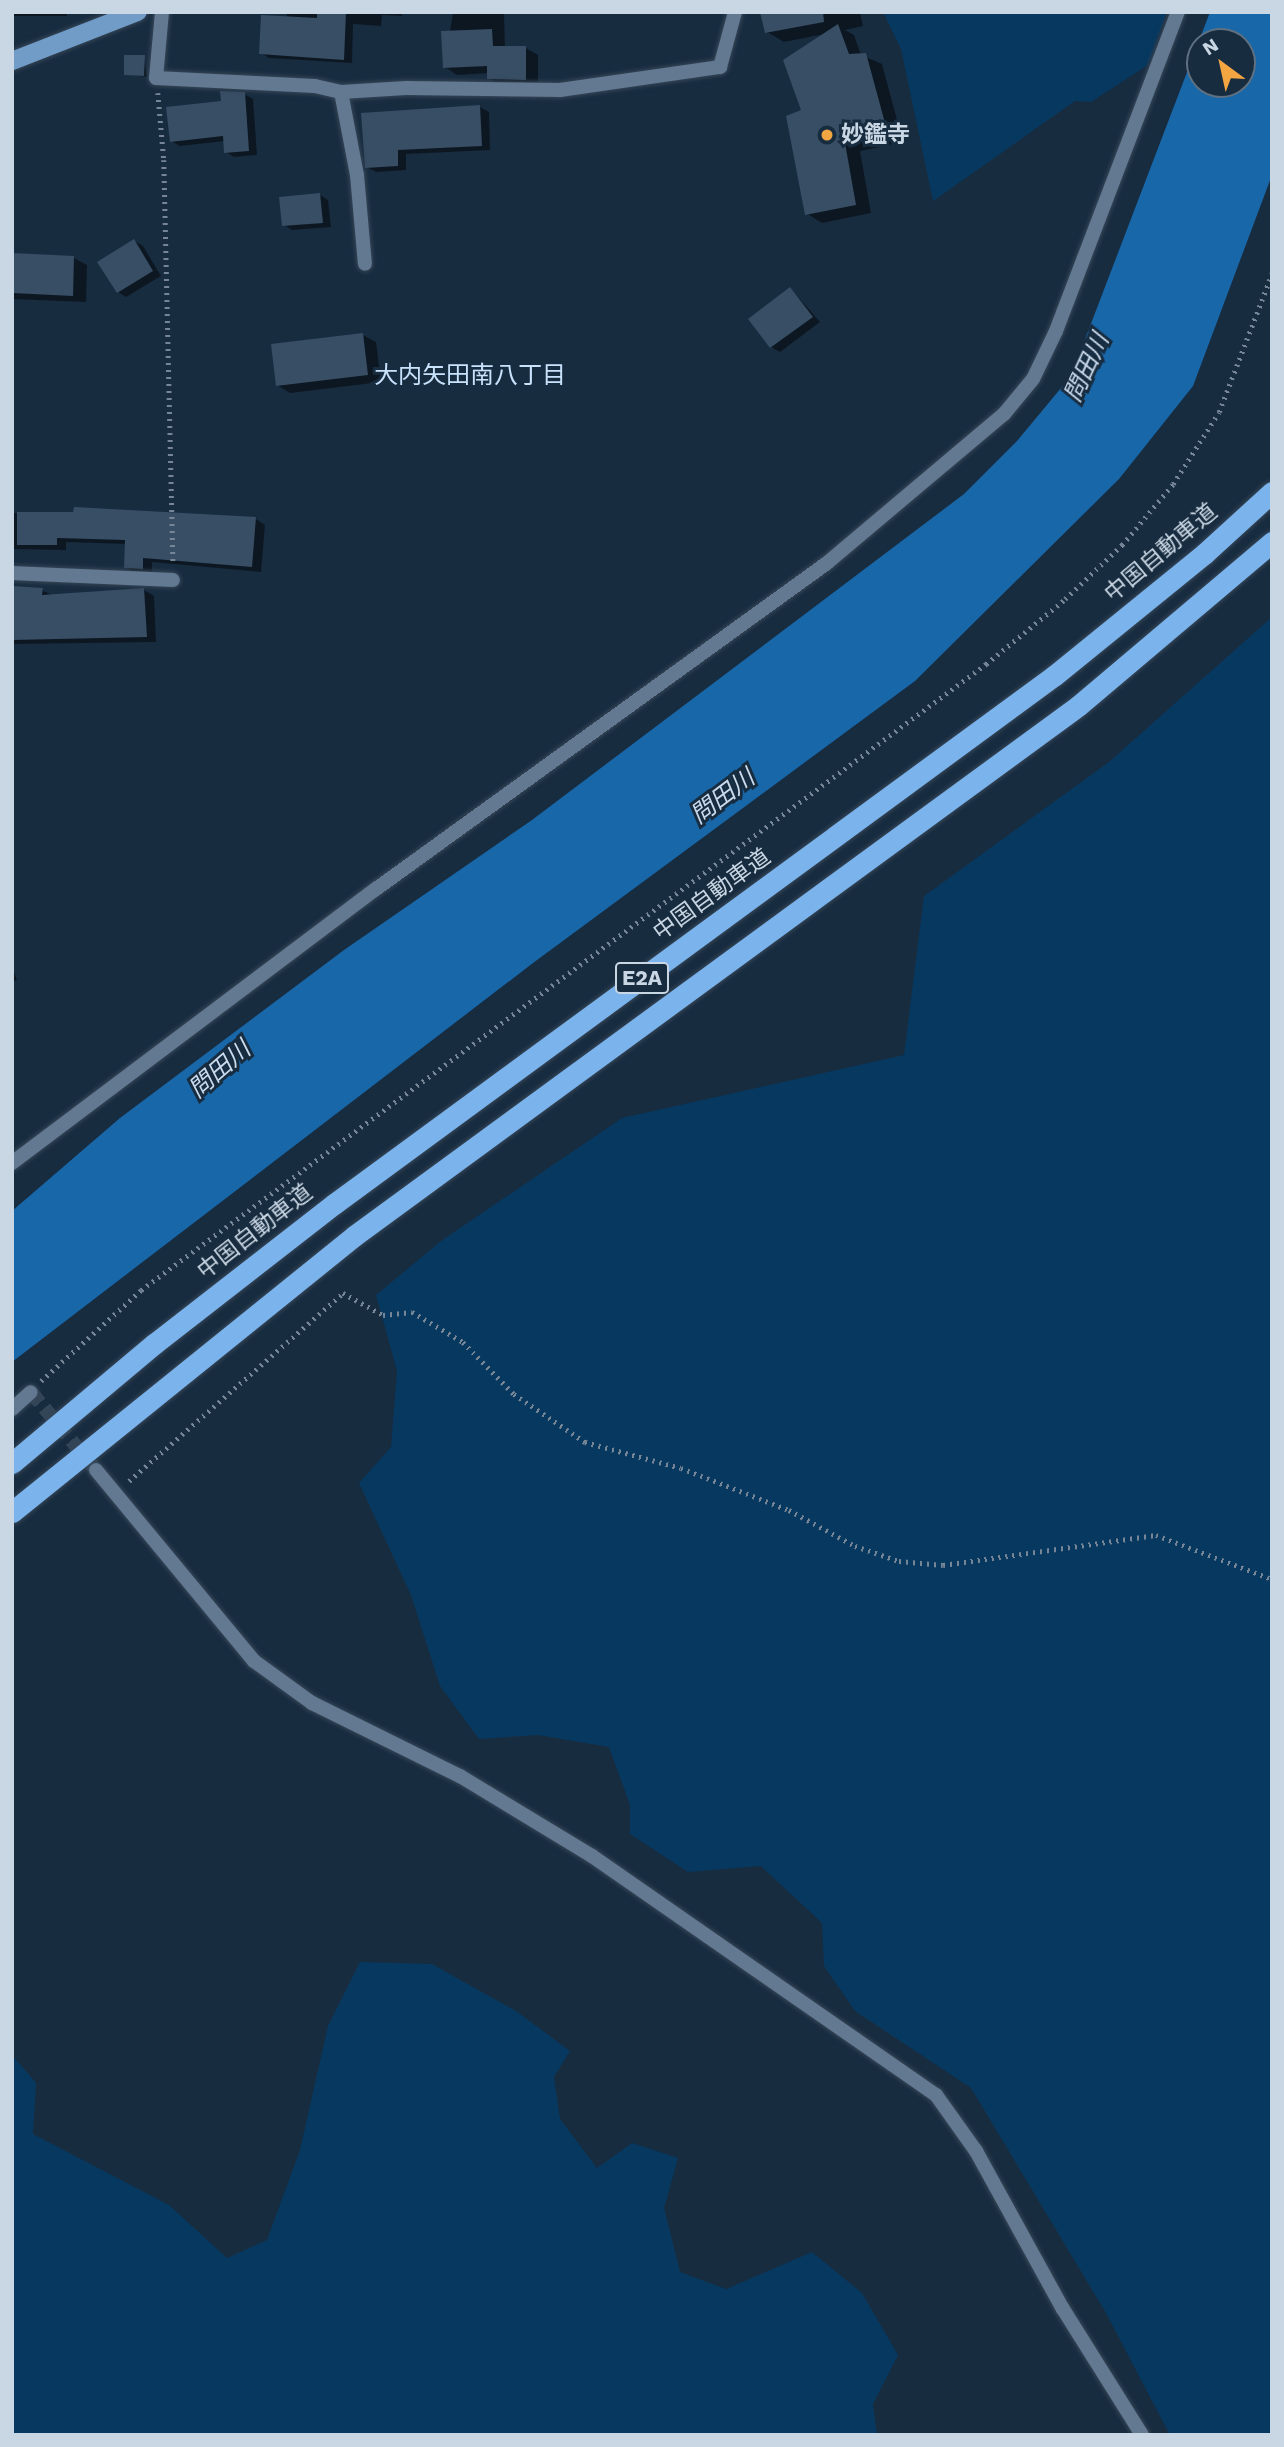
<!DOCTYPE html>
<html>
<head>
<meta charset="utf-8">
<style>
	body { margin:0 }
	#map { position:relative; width:1284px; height:2447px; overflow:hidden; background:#182c40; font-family:"Work Sans","Noto Sans JP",sans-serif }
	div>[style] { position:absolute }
	.green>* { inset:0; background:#07385f }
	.water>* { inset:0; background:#1867a9 }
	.shadow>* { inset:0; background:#0007 }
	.building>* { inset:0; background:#384e64 }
	.minor-tunnel>* { height:14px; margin-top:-7px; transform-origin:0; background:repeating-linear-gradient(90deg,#334658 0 14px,transparent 0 21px) }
	.path>* { height:4.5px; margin-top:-2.25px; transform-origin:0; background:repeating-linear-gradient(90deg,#768696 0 2px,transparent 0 7px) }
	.roads { filter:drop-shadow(0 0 2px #364657) drop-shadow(0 0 2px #364657) }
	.minor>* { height:14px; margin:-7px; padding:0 7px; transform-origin:7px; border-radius:7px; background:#627991 }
	.primary>* { height:18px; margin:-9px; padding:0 9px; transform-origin:9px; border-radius:9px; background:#719cc8 }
	.motorway>* { height:21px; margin:-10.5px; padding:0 10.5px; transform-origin:10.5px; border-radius:10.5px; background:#7bb4ed }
	.dots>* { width:19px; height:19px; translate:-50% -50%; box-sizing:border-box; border:4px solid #182c40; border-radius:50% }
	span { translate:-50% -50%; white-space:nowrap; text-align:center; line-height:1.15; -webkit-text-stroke:6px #182c40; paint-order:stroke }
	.shield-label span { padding:2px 5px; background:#182c40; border:2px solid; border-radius:5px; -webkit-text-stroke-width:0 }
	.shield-label { font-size:21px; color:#c9d6e3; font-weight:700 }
	.poi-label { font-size:23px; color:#c9d6e3; font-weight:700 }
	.left { translate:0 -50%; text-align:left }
	.street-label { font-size:23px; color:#c9d6e3 }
	.water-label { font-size:24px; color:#c9dbed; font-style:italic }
	.neighbourhood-label { font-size:24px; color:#c8e2fc }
	.frame { position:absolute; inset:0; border:14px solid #c9d6e3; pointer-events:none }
	.north { position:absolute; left:1186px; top:28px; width:70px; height:70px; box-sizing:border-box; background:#182c40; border:2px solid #5f7081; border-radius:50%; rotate:327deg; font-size:19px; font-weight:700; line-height:28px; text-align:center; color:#c9d6e3 }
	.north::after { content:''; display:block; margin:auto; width:24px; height:32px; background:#f2a541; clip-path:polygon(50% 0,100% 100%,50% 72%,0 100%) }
</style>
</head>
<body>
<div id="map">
	<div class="green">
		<div style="clip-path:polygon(883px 12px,1167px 12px,1148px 65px,1091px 102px,1075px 101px,933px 201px,901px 49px)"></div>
		<div style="clip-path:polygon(1272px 617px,1272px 2435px,1170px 2435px,1106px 2313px,971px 2088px,855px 2011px,824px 1966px,822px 1923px,761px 1866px,688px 1872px,630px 1834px,630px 1805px,609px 1747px,538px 1735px,479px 1739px,440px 1686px,411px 1595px,359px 1483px,391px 1447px,397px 1371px,376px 1295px,441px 1241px,622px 1118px,904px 1055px,924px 896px,1109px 762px)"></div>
		<div style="clip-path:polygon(360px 1962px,432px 1964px,516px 2011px,570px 2051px,554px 2077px,560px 2119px,597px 2168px,632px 2143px,678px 2158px,664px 2208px,680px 2272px,726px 2289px,812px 2252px,862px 2293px,898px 2355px,873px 2404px,877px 2435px,12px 2435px,12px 2055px,36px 2083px,33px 2134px,169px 2205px,227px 2258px,267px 2240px,300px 2150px,328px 2026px)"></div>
	</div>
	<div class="water">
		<div style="clip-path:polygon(evenodd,1210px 12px,1272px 12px,1272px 175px,1193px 386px,1119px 479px,915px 681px,533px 963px,12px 1362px,12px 1211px,120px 1118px,344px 950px,532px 820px,964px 494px,1017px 441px,1071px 376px,1210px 12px,1200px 42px,1242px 42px,1242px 84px,1200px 84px,1200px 42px)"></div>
	</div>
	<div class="shadow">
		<div style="clip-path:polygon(12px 12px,67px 12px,67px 16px,12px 16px)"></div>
		<div style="clip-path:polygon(286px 12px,402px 12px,402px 16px,382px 15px,381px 26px,353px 24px,352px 63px,269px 58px,261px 53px,288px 19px)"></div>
		<div style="clip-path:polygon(453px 12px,504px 12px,505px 48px,526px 48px,538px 55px,538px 86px,501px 86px,489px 78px,489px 73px,457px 75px,445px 67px)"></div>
		<div style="clip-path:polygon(762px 12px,860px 12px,863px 26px,845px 30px,854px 35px,861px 55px,882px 64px,903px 142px,860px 151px,871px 213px,822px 223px,806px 213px,803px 111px,825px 34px,784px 42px,767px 32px)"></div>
		<div style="clip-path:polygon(144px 57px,147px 77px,126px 74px)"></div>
		<div style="clip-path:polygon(244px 94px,253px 99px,257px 155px,234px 157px,226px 152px,225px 141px,180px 146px,171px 141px,223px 102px)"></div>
		<div style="clip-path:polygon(480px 107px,489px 112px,490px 150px,406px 154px,406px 170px,376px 172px,367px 167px,363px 114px)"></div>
		<div style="clip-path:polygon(320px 195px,328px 200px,331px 227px,292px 230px,284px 225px)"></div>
		<div style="clip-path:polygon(134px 241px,143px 246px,161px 276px,126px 297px,118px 292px)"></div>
		<div style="clip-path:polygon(12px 255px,74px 258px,87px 265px,86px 302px,12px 299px)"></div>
		<div style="clip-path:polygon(791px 289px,820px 322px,780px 352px,771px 347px)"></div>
		<div style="clip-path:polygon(363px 335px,376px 342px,381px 382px,290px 393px,277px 385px)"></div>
		<div style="clip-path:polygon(12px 513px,256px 519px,265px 525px,261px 572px,152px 562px,152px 573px,135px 573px,126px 567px,127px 544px,66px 542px,66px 550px,12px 549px)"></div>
		<div style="clip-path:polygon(42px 590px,53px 596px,144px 590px,154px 596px,156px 642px,12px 644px,12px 600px)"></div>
		<div style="clip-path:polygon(12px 967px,17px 980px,12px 982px)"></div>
	</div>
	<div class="building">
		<div style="clip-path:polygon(317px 12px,346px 12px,344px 60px,259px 54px,261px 15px,317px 18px)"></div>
		<div style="clip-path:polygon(760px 12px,823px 12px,824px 22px,765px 33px)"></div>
		<div style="clip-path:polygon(838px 24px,849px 54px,866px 53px,888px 134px,845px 143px,856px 205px,805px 215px,786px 116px,801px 110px,783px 60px)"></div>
		<div style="clip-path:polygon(492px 29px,493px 46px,526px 46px,526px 80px,487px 79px,487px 66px,443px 68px,441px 31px)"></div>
		<div style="clip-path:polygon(124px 55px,145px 55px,144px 76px,124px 75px)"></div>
		<div style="clip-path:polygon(220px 91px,245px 92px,249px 151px,224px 153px,223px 136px,170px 142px,166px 107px,221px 101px)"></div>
		<div style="clip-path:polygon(480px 105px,482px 146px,398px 150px,398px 166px,365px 168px,361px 113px)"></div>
		<div style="clip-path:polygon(320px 193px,323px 223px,282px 226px,279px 197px)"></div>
		<div style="clip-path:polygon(134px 239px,153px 271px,117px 293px,97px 262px)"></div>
		<div style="clip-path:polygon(12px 253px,74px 256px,73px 296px,12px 293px)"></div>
		<div style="clip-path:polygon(790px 287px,813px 317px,770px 348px,748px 319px)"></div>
		<div style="clip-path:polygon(363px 333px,368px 375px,276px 386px,271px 344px)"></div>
		<div style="clip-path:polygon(74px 507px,256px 517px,252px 567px,143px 558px,143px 569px,124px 568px,125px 540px,57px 538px,57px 545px,17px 545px,17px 512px,73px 512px)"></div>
		<div style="clip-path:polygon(12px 586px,43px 588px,42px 595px,144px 588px,147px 637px,12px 640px)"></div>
	</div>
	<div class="minor-tunnel">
		<div style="left:31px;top:1392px;width:102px;rotate:50.2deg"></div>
	</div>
	<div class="path">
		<div style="left:158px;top:93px;width:67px;rotate:84.9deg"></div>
		<div style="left:164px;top:160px;width:403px;rotate:88.7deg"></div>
		<div style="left:41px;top:1381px;width:135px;rotate:-42.3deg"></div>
		<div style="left:141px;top:1290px;width:1052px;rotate:-36.53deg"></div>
		<div style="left:986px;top:664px;width:102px;rotate:-39.4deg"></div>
		<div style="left:1065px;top:599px;width:79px;rotate:-43.5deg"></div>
		<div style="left:1122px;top:545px;width:80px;rotate:-50.1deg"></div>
		<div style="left:1173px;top:484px;width:85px;rotate:-57.4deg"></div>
		<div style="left:1219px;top:412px;width:149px;rotate:-69.1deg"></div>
		<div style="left:129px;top:1481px;width:285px;rotate:-41.3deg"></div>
		<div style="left:343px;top:1293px;width:46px;rotate:28.8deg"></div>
		<div style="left:383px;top:1315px;width:29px;rotate:-6deg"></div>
		<div style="left:412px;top:1312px;width:59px;rotate:30.5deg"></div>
		<div style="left:463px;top:1342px;width:73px;rotate:45.6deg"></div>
		<div style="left:514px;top:1394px;width:86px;rotate:34.1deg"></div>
		<div style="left:585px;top:1442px;width:99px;rotate:15.2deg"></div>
		<div style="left:681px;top:1468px;width:116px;rotate:21.3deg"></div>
		<div style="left:789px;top:1510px;width:75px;rotate:28.6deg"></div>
		<div style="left:855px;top:1546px;width:46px;rotate:18.8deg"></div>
		<div style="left:899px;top:1561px;width:44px;rotate:5.2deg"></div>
		<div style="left:943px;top:1565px;width:215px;rotate:-8deg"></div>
		<div style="left:1156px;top:1535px;width:124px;rotate:20.8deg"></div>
	</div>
	<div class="roads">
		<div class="minor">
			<div style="left:162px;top:12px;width:66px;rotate:95.2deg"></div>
			<div style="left:156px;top:78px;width:159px;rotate:2.9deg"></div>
			<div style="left:315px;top:86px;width:27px;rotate:13deg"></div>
			<div style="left:341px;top:92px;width:85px;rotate:79.1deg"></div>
			<div style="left:357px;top:175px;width:89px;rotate:84.9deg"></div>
			<div style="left:341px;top:92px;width:65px;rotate:-3.5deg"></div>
			<div style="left:406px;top:88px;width:154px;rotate:0.7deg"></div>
			<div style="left:560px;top:90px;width:162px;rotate:-8.2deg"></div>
			<div style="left:720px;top:67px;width:57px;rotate:-74.7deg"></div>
			<div style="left:12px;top:573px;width:161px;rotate:2.5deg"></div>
			<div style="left:12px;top:1163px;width:456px;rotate:-37deg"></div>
			<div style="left:376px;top:889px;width:556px;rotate:-35.86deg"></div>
			<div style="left:827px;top:563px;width:231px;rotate:-40.1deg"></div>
			<div style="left:1004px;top:414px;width:45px;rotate:-50.4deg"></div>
			<div style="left:1033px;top:379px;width:53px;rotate:-64.4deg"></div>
			<div style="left:1056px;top:331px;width:342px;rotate:-69.1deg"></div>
			<div style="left:12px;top:1409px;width:25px;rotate:-42deg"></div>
			<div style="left:96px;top:1470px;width:248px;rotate:50.4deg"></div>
			<div style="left:254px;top:1661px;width:72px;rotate:35.9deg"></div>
			<div style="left:312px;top:1703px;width:165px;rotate:26.3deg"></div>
			<div style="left:460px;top:1776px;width:154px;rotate:31.2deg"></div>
			<div style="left:592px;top:1856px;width:419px;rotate:34.8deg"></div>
			<div style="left:936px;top:2095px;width:69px;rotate:54.5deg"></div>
			<div style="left:976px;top:2151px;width:180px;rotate:61.2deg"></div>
			<div style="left:1063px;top:2309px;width:149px;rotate:57.9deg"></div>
		</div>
		<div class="primary">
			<div style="left:12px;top:61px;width:135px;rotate:-21.3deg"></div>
		</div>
		<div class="motorway">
			<div style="left:12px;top:1463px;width:185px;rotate:-40deg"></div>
			<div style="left:154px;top:1344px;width:228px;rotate:-37.9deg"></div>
			<div style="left:334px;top:1204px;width:894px;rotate:-36.27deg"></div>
			<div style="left:1055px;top:675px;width:192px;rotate:-39.1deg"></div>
			<div style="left:1204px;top:554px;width:92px;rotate:-42.4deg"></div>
			<div style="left:12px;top:1512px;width:439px;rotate:-38.9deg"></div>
			<div style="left:354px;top:1236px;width:897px;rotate:-36.21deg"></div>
			<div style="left:1078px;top:706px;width:254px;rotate:-40.2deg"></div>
		</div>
	</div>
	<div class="dots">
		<div style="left:827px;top:135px;background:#f2a541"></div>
	</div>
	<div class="shield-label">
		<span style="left:642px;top:978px">E2A</span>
	</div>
	<div class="poi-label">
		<span class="left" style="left:841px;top:135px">妙鑑寺</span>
	</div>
	<div class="street-label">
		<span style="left:1161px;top:553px;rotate:-40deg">中国自動車道</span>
		<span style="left:712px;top:895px;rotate:-36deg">中国自動車道</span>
		<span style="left:255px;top:1232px;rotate:-38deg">中国自動車道</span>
	</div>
	<div class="water-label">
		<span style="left:1087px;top:368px;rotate:-65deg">問田川</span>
		<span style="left:723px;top:797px;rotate:-37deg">問田川</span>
		<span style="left:220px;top:1070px;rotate:-41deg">問田川</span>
	</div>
	<div class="neighbourhood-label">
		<span style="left:470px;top:376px">大内矢田南八丁目</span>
	</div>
	<div class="frame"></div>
	<div class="north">N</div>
</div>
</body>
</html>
